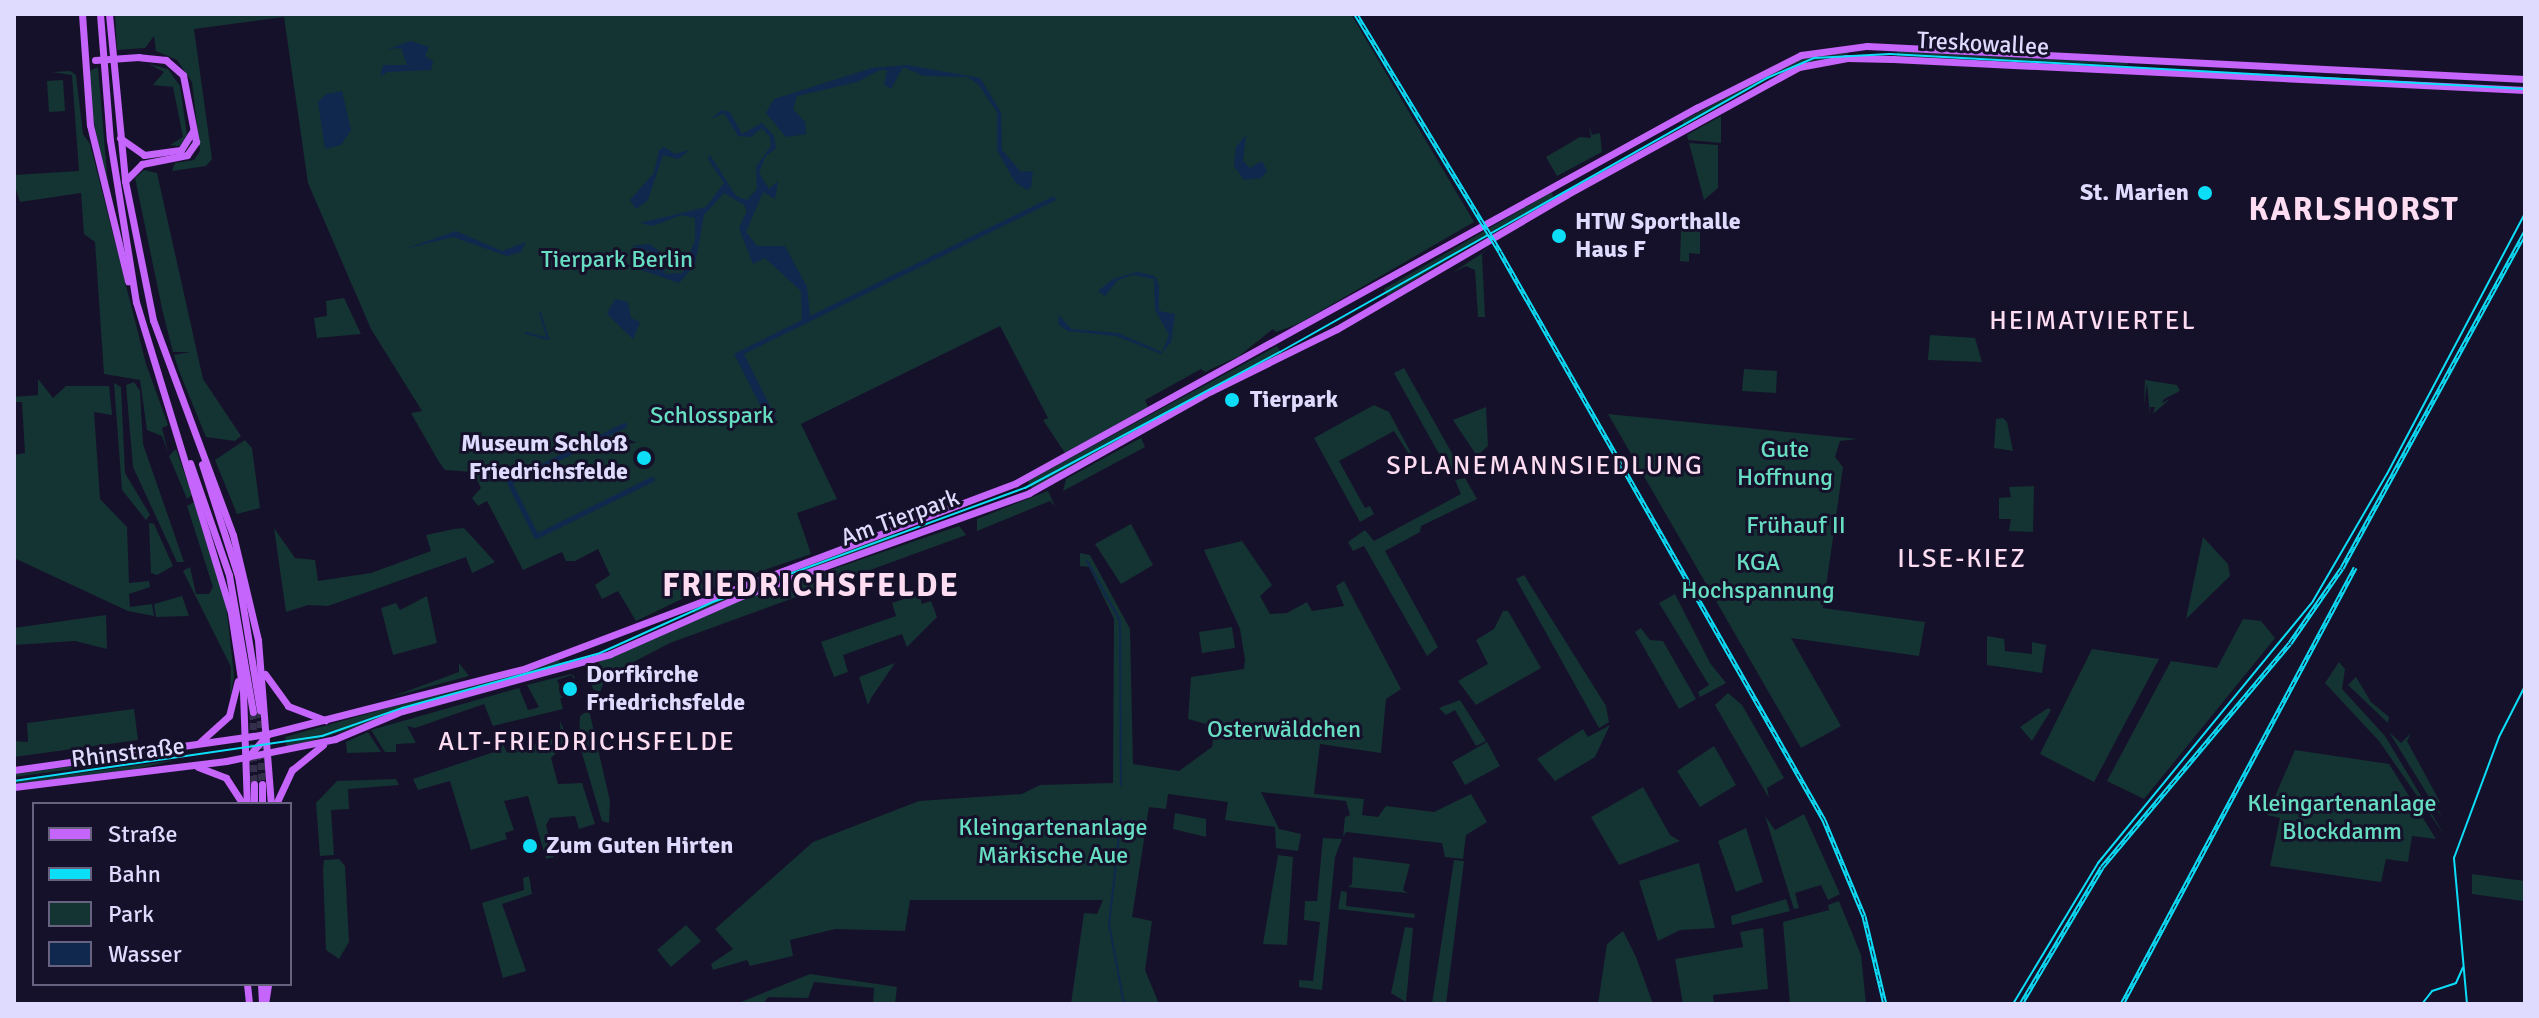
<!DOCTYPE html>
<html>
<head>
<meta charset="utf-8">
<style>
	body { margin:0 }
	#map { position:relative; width:2539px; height:1018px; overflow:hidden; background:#16112a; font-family:Signika,sans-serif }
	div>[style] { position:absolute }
	.green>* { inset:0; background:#143333 }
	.water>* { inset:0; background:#10274e }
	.stream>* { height:2px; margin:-1px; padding:0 1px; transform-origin:1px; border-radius:1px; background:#10274e }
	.canal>* { height:5px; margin:-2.5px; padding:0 2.5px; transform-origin:2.5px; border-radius:2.5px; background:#10274e }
	.major-tunnel>* { height:7px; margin-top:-3.5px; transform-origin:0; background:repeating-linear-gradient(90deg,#342f4a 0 7px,transparent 0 10.5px) }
	.major>* { height:7px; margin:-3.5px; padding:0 3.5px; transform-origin:3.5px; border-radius:3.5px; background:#c565fb }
	.tram>* { height:2px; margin:-1px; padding:0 1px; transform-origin:1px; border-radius:1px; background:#0ddef8 }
	.rail>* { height:5px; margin-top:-2.5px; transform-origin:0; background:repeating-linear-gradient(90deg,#16112a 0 6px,#0ddef8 0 12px); box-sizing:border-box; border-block:2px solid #0ddef8 }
	.major-bridge>* { height:7px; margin:-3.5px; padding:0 3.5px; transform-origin:3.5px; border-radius:3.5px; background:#c565fb }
	.dots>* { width:22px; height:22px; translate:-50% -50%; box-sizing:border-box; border:4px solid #16112a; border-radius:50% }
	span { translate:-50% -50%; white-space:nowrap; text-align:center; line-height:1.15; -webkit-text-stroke:6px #16112a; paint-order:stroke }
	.street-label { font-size:24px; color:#dfdbfe }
	.poi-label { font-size:24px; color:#dfdbfe; font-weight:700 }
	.right { translate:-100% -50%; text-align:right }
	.left { translate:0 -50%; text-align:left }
	.park-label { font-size:24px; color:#67dec2 }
	.neighbourhood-label { font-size:26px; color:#feddf2; letter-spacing:2px }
	.district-label { font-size:32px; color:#feddf2; font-weight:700; letter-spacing:2px }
	.frame { position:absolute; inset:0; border:16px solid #dfdbfe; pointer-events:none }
	.legend { position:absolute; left:32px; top:802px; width:260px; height:184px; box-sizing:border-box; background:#16112a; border:2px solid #66627f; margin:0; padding:10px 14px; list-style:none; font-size:24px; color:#dfdbfe }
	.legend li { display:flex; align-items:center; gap:16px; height:40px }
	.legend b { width:40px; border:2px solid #66627f }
</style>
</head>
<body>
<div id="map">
	<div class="green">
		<div style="clip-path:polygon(115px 14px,1351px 14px,1474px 222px,1298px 324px,1276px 332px,1273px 329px,1239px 356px,1205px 372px,1201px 369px,1145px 400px,1148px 407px,1065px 453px,1043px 420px,1048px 418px,1000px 326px,801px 424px,837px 499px,797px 513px,811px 554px,686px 597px,636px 621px,618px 591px,602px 599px,595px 585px,610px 575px,598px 549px,575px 561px,566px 561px,562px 552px,523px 570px,487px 501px,478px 506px,472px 498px,481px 488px,473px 472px,445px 470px,439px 462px,411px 413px,422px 411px,371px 329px,308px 183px,284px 17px,194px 29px,212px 159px,206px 166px,172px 171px,175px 163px,194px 160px,200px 151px,192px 82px,177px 60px,156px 51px,154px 36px,145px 48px,117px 50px)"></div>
		<div style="clip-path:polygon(1849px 49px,1848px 54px,1785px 70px,1684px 126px,1682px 121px,1801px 58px)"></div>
		<div style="clip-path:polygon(1897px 51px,2128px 63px,2128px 65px,1897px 56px)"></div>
		<div style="clip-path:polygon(149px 64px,168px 69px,180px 86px,187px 135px,180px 146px,170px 145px,183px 137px,173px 87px,153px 85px,164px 72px)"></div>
		<div style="clip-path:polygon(98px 67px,107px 174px,114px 219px,90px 104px,87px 72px)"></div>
		<div style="clip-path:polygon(52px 72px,70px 71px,76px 75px,83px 134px,90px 144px,146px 364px,168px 425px,162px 428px,168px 452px,162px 436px,147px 430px,140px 380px,104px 374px,95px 242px,84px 234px,81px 193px,20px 202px,14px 183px,14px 175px,79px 171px,72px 75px)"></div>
		<div style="clip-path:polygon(63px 80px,65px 111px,49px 112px,47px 81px)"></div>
		<div style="clip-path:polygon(1721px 116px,1721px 143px,1688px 140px,1687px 135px)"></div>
		<div style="clip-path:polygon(1589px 126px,1592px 135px,1600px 133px,1602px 152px,1557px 176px,1546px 157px,1580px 137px,1591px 138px)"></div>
		<div style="clip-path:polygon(1689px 143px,1718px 145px,1718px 188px,1704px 200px)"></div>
		<div style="clip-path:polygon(144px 170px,157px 173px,203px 379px,241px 436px,235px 441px,206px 437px,179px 371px,174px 355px,190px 352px,173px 352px,163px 313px,135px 178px)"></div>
		<div style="clip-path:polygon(1552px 192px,1553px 197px,1387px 296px,1384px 289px)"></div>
		<div style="clip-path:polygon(1690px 223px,1700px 223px,1700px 254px,1689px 253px,1689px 262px,1680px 261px,1681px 229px,1683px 224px,1684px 230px,1690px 229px)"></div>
		<div style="clip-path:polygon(1487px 250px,1482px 254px,1485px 317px,1478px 317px,1475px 270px,1466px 266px,1452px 273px)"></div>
		<div style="clip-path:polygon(344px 298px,361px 334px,317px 338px,314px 318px,327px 316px,326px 301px)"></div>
		<div style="clip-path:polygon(1930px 335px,1975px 338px,1982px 362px,1928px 360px)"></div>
		<div style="clip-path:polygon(1277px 346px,1283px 356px,1032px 489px,1028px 481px)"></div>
		<div style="clip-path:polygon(1404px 368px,1458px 464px,1449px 472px,1394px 373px)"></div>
		<div style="clip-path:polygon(1744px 369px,1777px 371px,1776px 393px,1742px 391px)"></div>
		<div style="clip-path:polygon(38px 379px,53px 398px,66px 386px,109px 386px,112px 415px,94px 412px,100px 499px,127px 527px,129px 583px,149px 581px,150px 587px,129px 594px,130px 607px,152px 604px,154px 616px,128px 611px,14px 558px,14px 455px,25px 453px,22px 402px,14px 402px,14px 397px,38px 395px)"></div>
		<div style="clip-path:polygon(2145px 380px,2177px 385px,2180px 391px,2164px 399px,2162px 403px,2170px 399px,2153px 414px,2155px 407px,2150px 407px,2150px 416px,2147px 383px,2144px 405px)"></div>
		<div style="clip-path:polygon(134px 382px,140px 391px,143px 444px,184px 562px,177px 562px,133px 467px,126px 385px)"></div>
		<div style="clip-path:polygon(114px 383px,121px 387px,125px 473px,150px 515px,146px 520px,122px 490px)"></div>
		<div style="clip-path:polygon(1374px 405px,1389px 412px,1428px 484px,1394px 431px,1339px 461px,1365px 508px,1370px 506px,1374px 514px,1360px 522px,1314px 438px)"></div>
		<div style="clip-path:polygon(1486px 407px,1488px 446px,1477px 456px,1453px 420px)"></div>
		<div style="clip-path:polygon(1608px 414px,1858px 439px,1840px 441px,1835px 457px,1843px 467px,1823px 608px,1925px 622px,1919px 656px,1791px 638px,1841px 726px,1801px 748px)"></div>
		<div style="clip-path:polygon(2003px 418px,2007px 422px,2013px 451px,1994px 448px,1996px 419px)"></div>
		<div style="clip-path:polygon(1159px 428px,1141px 438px,1145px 447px,1063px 491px,1066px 479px)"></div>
		<div style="clip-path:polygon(245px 440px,252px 448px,260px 508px,237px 514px,215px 460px)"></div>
		<div style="clip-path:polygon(176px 449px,192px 495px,187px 499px,169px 456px)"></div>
		<div style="clip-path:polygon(1465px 478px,1477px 499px,1421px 526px,1420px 532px,1385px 551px,1438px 647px,1427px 656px,1364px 546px,1353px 551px,1348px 542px,1365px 530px,1374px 541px,1461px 494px,1455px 480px)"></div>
		<div style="clip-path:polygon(2034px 486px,2033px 532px,2009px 531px,2011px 519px,1999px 519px,1999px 498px,2011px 497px,2009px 487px)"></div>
		<div style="clip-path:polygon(1048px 491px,1055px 506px,1050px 501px,977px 531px,977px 519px)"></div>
		<div style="clip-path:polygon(194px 502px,226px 604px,234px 676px,230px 699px,231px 667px,183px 571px,190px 567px,196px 594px,209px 594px,213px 587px,187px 506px)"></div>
		<div style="clip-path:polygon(149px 523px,154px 524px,173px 566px,157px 575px,151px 573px)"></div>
		<div style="clip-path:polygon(1131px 524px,1153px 565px,1121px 584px,1095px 544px)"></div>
		<div style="clip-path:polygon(959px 526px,966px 535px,670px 643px,620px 669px,604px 681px,600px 692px,593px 689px,588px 673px,600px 667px,599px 661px,722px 607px)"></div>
		<div style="clip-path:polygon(274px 528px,295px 558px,315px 560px,318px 581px,371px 573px,431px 551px,426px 535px,454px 529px,464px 528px,495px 562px,472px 573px,466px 557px,328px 606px,308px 605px,286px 612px)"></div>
		<div style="clip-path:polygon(890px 530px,898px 537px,694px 614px,690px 606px,845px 552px)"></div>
		<div style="clip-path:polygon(2203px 537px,2228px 564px,2230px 576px,2186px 619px)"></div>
		<div style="clip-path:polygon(1242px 541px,1272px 585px,1260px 596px,1270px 614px,1287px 613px,1307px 602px,1312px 611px,1344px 606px,1336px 586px,1344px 581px,1401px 689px,1386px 699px,1381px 753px,1320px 744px,1314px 794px,1364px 799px,1362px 815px,1378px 817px,1386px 806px,1434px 812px,1471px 794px,1487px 822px,1466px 835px,1463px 859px,1445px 857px,1442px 843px,1346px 832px,1343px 837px,1345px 817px,1350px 815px,1346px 801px,1261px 792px,1279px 829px,1301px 834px,1298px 851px,1276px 848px,1275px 827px,1225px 820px,1228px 802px,1168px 794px,1166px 809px,1149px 807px,1132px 917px,1152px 921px,1145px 970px,1159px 1004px,1071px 1004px,1084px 913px,1097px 914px,1103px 900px,910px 900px,905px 931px,835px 929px,790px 940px,793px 956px,750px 966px,747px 960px,713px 970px,711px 964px,733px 949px,715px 929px,813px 842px,919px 801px,1022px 794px,1040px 785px,1113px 783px,1114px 619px,1089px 567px,1080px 566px,1080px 553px,1090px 555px,1130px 629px,1133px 764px,1179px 771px,1212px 747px,1214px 733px,1205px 731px,1206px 724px,1188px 719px,1191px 677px,1244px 669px,1245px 660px,1240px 629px,1204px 550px)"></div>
		<div style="clip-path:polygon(1524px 575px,1606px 706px,1609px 722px,1599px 728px,1516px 579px)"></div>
		<div style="clip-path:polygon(919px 594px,922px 604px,931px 601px,937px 617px,907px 647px,902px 634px,843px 655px,848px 672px,834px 677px,821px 642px,896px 616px,892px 603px)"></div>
		<div style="clip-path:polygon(1675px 594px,1710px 663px,1726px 683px,1700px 697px,1698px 692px,1709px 685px,1659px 603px)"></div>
		<div style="clip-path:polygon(182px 596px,189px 616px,156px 617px,154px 604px)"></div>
		<div style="clip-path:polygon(427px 596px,437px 643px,393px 655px,381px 608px,396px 603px,400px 610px)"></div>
		<div style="clip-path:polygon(1503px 611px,1508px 611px,1541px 668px,1476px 705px,1458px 681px,1488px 664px,1476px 640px,1494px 629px)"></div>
		<div style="clip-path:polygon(106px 615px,107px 649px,75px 641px,14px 645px,14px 628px)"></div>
		<div style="clip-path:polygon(2243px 619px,2261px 621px,2275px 638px,2144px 799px,2107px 781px,2171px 661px,2217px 668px)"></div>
		<div style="clip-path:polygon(1232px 627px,1235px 648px,1202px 653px,1199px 632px)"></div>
		<div style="clip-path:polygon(1641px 628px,1650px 640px,1663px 641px,1696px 699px,1679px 709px,1635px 632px)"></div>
		<div style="clip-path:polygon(1987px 636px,2004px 639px,2005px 651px,2032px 654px,2032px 642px,2046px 645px,2042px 673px,1987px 665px)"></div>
		<div style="clip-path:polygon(2092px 649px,2159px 659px,2094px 782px,2040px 754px)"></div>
		<div style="clip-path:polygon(559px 660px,561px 667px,287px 748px,285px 737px)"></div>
		<div style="clip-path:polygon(2339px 662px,2345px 669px,2342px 689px,2385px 736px,2445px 836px,2379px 741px,2325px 683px)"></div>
		<div style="clip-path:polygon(459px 663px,469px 676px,391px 697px,459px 672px)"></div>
		<div style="clip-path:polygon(895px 663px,871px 698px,868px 705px,859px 677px)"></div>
		<div style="clip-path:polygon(571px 674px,574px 676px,578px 694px,572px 675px,557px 680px,566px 698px,560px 698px,563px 709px,493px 726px,484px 704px,415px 728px,407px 726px,416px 743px,396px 744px,396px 752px,385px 752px,371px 730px,519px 688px,528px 710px,533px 709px,539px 707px,527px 685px)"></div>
		<div style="clip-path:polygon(2356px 677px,2371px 702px,2389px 717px,2388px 723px,2348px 685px)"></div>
		<div style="clip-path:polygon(1728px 693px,1742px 705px,1784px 778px,1767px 788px,1769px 798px,1715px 705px)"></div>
		<div style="clip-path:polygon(1460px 700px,1486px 741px,1476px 746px,1455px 710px,1446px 715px,1439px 708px)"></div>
		<div style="clip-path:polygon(2048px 708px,2051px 710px,2032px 741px,2020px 727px)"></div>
		<div style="clip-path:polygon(134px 709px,138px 740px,14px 757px,14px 741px,28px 742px,27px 723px)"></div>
		<div style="clip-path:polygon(589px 710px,610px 801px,609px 823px,602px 821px,579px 743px,580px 716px)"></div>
		<div style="clip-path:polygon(560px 721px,569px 741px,551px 758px,558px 784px,582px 783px,595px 824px,579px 829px,575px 816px,550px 818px,546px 825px,554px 857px,546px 859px,528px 796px,504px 801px,514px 830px,505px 833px,507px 839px,471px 850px,450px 781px,418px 790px,413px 779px,500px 750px,503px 744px,507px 753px,561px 736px)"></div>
		<div style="clip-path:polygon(1610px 725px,1595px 757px,1555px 781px,1537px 759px,1583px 729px,1588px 737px)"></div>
		<div style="clip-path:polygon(368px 732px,381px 752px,347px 753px,346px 742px)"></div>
		<div style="clip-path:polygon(2389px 732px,2401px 743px,2411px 733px,2407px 741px,2440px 802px,2436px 805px,2442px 818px)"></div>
		<div style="clip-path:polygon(1487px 742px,1500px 766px,1465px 785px,1452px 762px)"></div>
		<div style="clip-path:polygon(1714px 746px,1736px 785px,1700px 807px,1677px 771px)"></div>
		<div style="clip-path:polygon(2295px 750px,2389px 764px,2436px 839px,2412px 836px,2408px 862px,2386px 859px,2381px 882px,2270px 866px,2280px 818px,2267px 815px)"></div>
		<div style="clip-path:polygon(175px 753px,175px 755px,14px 777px,14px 774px)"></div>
		<div style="clip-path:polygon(175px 760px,136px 769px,14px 785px,14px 782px)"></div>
		<div style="clip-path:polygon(396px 779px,399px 785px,348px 789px,349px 809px,331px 810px,334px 855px,320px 856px,316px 803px,337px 781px)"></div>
		<div style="clip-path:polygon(1643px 787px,1670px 835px,1680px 841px,1619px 865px,1591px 817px)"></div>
		<div style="clip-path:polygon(1175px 813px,1206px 819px,1206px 837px,1173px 829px)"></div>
		<div style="clip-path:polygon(1804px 814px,1840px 894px,1828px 900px,1821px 885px,1795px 893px,1799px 908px,1794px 909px,1765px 816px,1775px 830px)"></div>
		<div style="clip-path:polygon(1746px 828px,1763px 882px,1736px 892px,1718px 841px)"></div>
		<div style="clip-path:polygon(1323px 838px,1342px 839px,1335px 857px,1322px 990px,1299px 987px,1299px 980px,1313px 981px,1320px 922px,1304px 920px,1305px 901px,1317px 901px)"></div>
		<div style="clip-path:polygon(1278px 855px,1293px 857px,1287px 945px,1263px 944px)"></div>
		<div style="clip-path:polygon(1353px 857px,1410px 864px,1403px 890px,1408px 893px,1348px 887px,1352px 884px)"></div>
		<div style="clip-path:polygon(339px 859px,345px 866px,349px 942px,339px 959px,326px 950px,323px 869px,324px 860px)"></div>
		<div style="clip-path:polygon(1454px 860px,1464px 861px,1446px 1004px,1432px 1004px)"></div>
		<div style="clip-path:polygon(1699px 863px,1715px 928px,1680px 930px,1658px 941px,1639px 881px)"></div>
		<div style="clip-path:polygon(2472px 874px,2525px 881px,2525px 916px,2523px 901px,2472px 894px)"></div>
		<div style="clip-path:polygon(529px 876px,532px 894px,502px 904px,526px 971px,503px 978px,482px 903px,524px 890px,523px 878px)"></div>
		<div style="clip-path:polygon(1341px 891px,1347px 892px,1346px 906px,1415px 914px,1414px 918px,1338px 909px)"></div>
		<div style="clip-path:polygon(1786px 899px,1790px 911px,1732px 925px,1731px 916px)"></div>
		<div style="clip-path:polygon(1839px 901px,1861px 955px,1866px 1004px,1790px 1004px,1783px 922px,1829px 910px,1828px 905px)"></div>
		<div style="clip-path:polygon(686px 925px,701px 941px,671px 967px,657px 950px)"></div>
		<div style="clip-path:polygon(1405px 927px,1413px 928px,1406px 1002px,1391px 993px)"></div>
		<div style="clip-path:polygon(1763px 928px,1768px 989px,1713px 995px,1714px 1004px,1683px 1004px,1675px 959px,1743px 947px,1740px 932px)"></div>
		<div style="clip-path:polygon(1623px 931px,1636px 957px,1653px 1004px,1598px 1004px,1607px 944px)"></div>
		<div style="clip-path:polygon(810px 974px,897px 987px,895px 1004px,873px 1004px,874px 988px,814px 982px,808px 998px,768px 997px,763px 1004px,736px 1004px)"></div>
	</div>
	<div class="water">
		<div style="clip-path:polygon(411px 41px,429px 47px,425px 56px,433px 61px,431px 70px,387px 72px,380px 77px,383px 65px,407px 65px,401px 48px,388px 49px)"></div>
		<div style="clip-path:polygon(907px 65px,980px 78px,1001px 112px,1002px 150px,1021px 172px,1033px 171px,1031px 187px,1027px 190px,1015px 182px,997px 150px,997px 112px,978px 84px,967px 77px,924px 76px,903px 67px,891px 89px,884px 85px,887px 70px,880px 70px,857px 82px,797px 96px,793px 109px,805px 122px,806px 134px,786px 137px,766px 113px,774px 99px,872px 68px)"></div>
		<div style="clip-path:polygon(342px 91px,351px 130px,341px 145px,325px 149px,318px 102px,326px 94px)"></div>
		<div style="clip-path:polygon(721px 110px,730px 112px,742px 134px,762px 123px,774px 136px,776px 148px,765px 157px,759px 173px,769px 189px,778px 181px,775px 199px,763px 192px,746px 232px,757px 246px,785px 246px,807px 287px,810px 316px,1054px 196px,1056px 200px,744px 354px,776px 418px,771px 426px,734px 354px,802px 320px,801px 291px,765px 258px,753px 264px,739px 228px,747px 211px,744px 205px,724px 193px,704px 215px,695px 265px,679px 283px,624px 264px,657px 269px,655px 253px,631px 246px,650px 244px,661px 253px,665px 274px,683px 273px,695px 240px,695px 218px,681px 215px,653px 226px,640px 223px,706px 207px,724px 183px,708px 159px,710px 155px,736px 196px,747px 200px,757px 189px,756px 167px,771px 146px,770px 137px,762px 128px,751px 137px,738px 136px,724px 113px,711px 119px)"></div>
		<div style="clip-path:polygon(1246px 135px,1243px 161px,1250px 168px,1262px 161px,1267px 171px,1261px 178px,1244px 180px,1234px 166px,1236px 147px)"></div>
		<div style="clip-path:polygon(664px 147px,675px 154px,690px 150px,678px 159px,663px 155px,648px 200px,636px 209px,630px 200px,654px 173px,659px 150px)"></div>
		<div style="clip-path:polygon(456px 231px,502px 251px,526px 242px,521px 252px,507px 256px,453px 237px,405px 249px)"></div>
		<div style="clip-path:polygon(1137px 272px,1155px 276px,1159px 285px,1159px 311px,1175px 314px,1171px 342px,1161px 354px,1116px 336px,1068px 331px,1058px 324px,1059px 315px,1071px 329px,1118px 333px,1162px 352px,1169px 335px,1155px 310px,1154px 279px,1133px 275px,1118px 280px,1105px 296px,1098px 291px,1113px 279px)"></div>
		<div style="clip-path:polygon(615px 299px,628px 302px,631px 318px,640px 322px,633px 339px,607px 314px)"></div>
	</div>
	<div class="stream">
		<div style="left:526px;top:333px;width:23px;rotate:15deg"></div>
		<div style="left:548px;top:339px;width:27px;rotate:-107deg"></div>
		<div style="left:1087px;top:561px;width:68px;rotate:61.2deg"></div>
		<div style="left:1120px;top:621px;width:164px;rotate:89.7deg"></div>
		<div style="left:1121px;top:819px;width:106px;rotate:96.5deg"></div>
		<div style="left:1109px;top:924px;width:81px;rotate:79.4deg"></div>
	</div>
	<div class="canal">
		<div style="left:624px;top:425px;width:128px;rotate:153.6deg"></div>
		<div style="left:509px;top:482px;width:60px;rotate:63.4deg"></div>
		<div style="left:536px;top:536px;width:129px;rotate:-26.2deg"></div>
	</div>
	<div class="major-tunnel">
		<div style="left:260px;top:710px;width:74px;rotate:88.5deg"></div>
		<div style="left:253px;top:712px;width:72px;rotate:89.2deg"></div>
	</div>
	<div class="major">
		<div style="left:82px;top:14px;width:111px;rotate:85.9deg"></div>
		<div style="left:90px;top:125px;width:161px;rotate:76.3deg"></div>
		<div style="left:100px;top:14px;width:126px;rotate:85.5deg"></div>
		<div style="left:110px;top:140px;width:164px;rotate:80.9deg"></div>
		<div style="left:136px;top:302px;width:325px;rotate:73deg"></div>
		<div style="left:231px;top:613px;width:80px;rotate:81.4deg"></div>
		<div style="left:243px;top:692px;width:112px;rotate:88deg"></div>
		<div style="left:109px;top:14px;width:168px;rotate:84.5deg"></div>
		<div style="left:125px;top:181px;width:142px;rotate:78.6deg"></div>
		<div style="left:153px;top:320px;width:229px;rotate:69.6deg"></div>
		<div style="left:233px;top:535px;width:108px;rotate:76.6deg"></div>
		<div style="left:258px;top:640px;width:165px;rotate:85.5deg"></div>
		<div style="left:120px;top:138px;width:29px;rotate:35deg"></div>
		<div style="left:144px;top:155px;width:37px;rotate:-8deg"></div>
		<div style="left:181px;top:150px;width:22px;rotate:-58deg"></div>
		<div style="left:125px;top:181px;width:24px;rotate:-45deg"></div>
		<div style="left:142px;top:164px;width:46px;rotate:-11.3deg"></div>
		<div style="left:187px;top:155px;width:16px;rotate:-55deg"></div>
		<div style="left:196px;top:142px;width:68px;rotate:-101deg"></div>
		<div style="left:183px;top:75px;width:23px;rotate:-139deg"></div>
		<div style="left:166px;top:60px;width:27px;rotate:-174deg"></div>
		<div style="left:190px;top:463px;width:119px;rotate:70.8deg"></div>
		<div style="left:229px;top:575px;width:139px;rotate:80.1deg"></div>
		<div style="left:202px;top:464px;width:118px;rotate:72.2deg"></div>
		<div style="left:238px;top:576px;width:136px;rotate:80.7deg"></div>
		<div style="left:265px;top:674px;width:39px;rotate:54deg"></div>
		<div style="left:288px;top:706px;width:40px;rotate:21deg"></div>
		<div style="left:200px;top:742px;width:39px;rotate:-42deg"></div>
		<div style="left:229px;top:716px;width:36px;rotate:-76deg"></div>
		<div style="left:247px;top:758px;width:32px;rotate:-49deg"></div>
		<div style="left:198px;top:767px;width:30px;rotate:21deg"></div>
		<div style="left:226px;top:778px;width:31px;rotate:57deg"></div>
		<div style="left:14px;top:770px;width:257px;rotate:-8.1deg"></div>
		<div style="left:268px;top:734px;width:266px;rotate:-14.3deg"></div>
		<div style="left:526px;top:668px;width:524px;rotate:-20.68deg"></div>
		<div style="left:1016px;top:483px;width:777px;rotate:-28.88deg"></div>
		<div style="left:1696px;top:108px;width:118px;rotate:-26.8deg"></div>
		<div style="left:1801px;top:55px;width:67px;rotate:-7.8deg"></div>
		<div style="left:1867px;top:46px;width:659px;rotate:2.87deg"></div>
		<div style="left:14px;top:787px;width:214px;rotate:-7deg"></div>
		<div style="left:226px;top:761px;width:111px;rotate:-11.4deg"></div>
		<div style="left:335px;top:739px;width:73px;rotate:-22.7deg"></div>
		<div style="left:402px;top:711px;width:216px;rotate:-15.3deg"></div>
		<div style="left:610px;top:654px;width:141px;rotate:-23.8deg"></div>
		<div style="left:739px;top:597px;width:308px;rotate:-19.7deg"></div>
		<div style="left:1029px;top:493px;width:209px;rotate:-29.3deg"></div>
		<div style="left:1211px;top:391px;width:140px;rotate:-26.2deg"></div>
		<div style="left:1337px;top:329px;width:265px;rotate:-30.3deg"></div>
		<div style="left:1566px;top:195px;width:266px;rotate:-28.8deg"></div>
		<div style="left:1799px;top:67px;width:49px;rotate:-10.6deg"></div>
		<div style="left:1847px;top:58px;width:46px;rotate:1.2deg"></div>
		<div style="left:1893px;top:59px;width:633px;rotate:2.81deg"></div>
		<div style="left:254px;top:804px;width:20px;rotate:-90deg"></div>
		<div style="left:262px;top:804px;width:20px;rotate:-90deg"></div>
		<div style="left:276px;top:804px;width:38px;rotate:-65deg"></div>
		<div style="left:292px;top:770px;width:40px;rotate:-39deg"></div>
		<div style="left:247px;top:984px;width:20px;rotate:84deg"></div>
		<div style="left:261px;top:984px;width:20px;rotate:87deg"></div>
		<div style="left:265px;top:1004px;width:20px;rotate:-81deg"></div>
	</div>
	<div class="tram">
		<div style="left:14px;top:781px;width:311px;rotate:-8.3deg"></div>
		<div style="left:322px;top:736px;width:85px;rotate:-19.3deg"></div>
		<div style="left:402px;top:708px;width:205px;rotate:-15.5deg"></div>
		<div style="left:600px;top:653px;width:124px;rotate:-24.3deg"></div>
		<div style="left:713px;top:602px;width:332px;rotate:-20.1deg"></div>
		<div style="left:1025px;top:488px;width:289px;rotate:-28.1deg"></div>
		<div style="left:1280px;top:352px;width:559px;rotate:-29.36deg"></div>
		<div style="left:1767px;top:78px;width:51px;rotate:-23.1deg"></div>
		<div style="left:1814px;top:58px;width:76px;rotate:-3deg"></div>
		<div style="left:1890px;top:54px;width:636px;rotate:3.15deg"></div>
		<div style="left:2013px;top:1004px;width:165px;rotate:-58.9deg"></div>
		<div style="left:2098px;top:863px;width:339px;rotate:-50.6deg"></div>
		<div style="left:2313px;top:601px;width:147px;rotate:-59.8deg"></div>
		<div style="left:2387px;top:474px;width:295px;rotate:-62.1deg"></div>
		<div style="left:2422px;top:1004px;width:16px;rotate:-52deg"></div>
		<div style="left:2432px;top:991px;width:25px;rotate:-18deg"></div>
		<div style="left:2456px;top:983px;width:17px;rotate:-66deg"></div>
		<div style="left:2467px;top:1004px;width:147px;rotate:-95.1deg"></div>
		<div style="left:2454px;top:858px;width:129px;rotate:-69.6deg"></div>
		<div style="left:2499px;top:737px;width:57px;rotate:-63deg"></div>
	</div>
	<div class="rail">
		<div style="left:1356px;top:14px;width:278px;rotate:58.8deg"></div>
		<div style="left:1500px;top:252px;width:654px;rotate:60.3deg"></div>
		<div style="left:1824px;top:820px;width:104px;rotate:67.4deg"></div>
		<div style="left:1864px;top:916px;width:90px;rotate:76.6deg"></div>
		<div style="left:2021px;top:1004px;width:159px;rotate:-59.4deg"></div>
		<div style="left:2102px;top:867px;width:292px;rotate:-50deg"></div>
		<div style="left:2290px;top:643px;width:91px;rotate:-55.3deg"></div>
		<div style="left:2342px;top:568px;width:383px;rotate:-61.4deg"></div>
		<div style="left:2122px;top:1004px;width:495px;rotate:-61.9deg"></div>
	</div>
	<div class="major-bridge">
		<div style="left:95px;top:60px;width:44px;rotate:-3.9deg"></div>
	</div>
	<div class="dots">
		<div style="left:2205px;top:193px;background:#0ddef8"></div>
		<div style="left:1559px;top:236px;background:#0ddef8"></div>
		<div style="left:1232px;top:400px;background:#0ddef8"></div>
		<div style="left:644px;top:458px;background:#0ddef8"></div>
		<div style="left:570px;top:689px;background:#0ddef8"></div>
		<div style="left:530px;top:846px;background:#0ddef8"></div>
	</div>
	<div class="street-label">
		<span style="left:1983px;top:44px;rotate:3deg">Treskowallee</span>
		<span style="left:900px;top:518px;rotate:-20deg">Am Tierpark</span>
		<span style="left:128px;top:753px;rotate:-7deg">Rhinstraße</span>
	</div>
	<div class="poi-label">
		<span class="right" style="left:2189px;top:193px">St. Marien</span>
		<span class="left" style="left:1575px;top:236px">HTW Sporthalle<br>Haus F</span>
		<span class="left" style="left:1250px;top:400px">Tierpark</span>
		<span class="right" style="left:628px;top:458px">Museum Schloß<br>Friedrichsfelde</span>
		<span class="left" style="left:586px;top:689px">Dorfkirche<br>Friedrichsfelde</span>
		<span class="left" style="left:546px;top:846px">Zum Guten Hirten</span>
	</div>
	<div class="park-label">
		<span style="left:617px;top:260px">Tierpark Berlin</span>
		<span style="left:712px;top:416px">Schlosspark</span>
		<span style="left:1785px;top:464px">Gute<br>Hoffnung</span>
		<span style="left:1796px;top:526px">Frühauf II</span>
		<span style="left:1758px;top:577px">KGA<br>Hochspannung</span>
		<span style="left:1284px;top:730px">Osterwäldchen</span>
		<span style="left:2342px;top:818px">Kleingartenanlage<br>Blockdamm</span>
		<span style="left:1053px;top:842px">Kleingartenanlage<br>Märkische Aue</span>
	</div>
	<div class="neighbourhood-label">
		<span style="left:2093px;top:322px">HEIMATVIERTEL</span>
		<span style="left:1545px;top:467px">SPLANEMANNSIEDLUNG</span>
		<span style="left:1962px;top:560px">ILSE-KIEZ</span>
		<span style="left:587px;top:743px">ALT-FRIEDRICHSFELDE</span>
	</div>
	<div class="district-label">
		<span style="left:2354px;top:210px">KARLSHORST</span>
		<span style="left:811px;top:586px">FRIEDRICHSFELDE</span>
	</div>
	<div class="frame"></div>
	<ul class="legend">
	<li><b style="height:10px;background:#c565fb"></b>Straße</li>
	<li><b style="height:10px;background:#0ddef8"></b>Bahn</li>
	<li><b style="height:22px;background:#143333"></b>Park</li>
	<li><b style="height:22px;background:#10274e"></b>Wasser</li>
	</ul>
</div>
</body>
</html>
